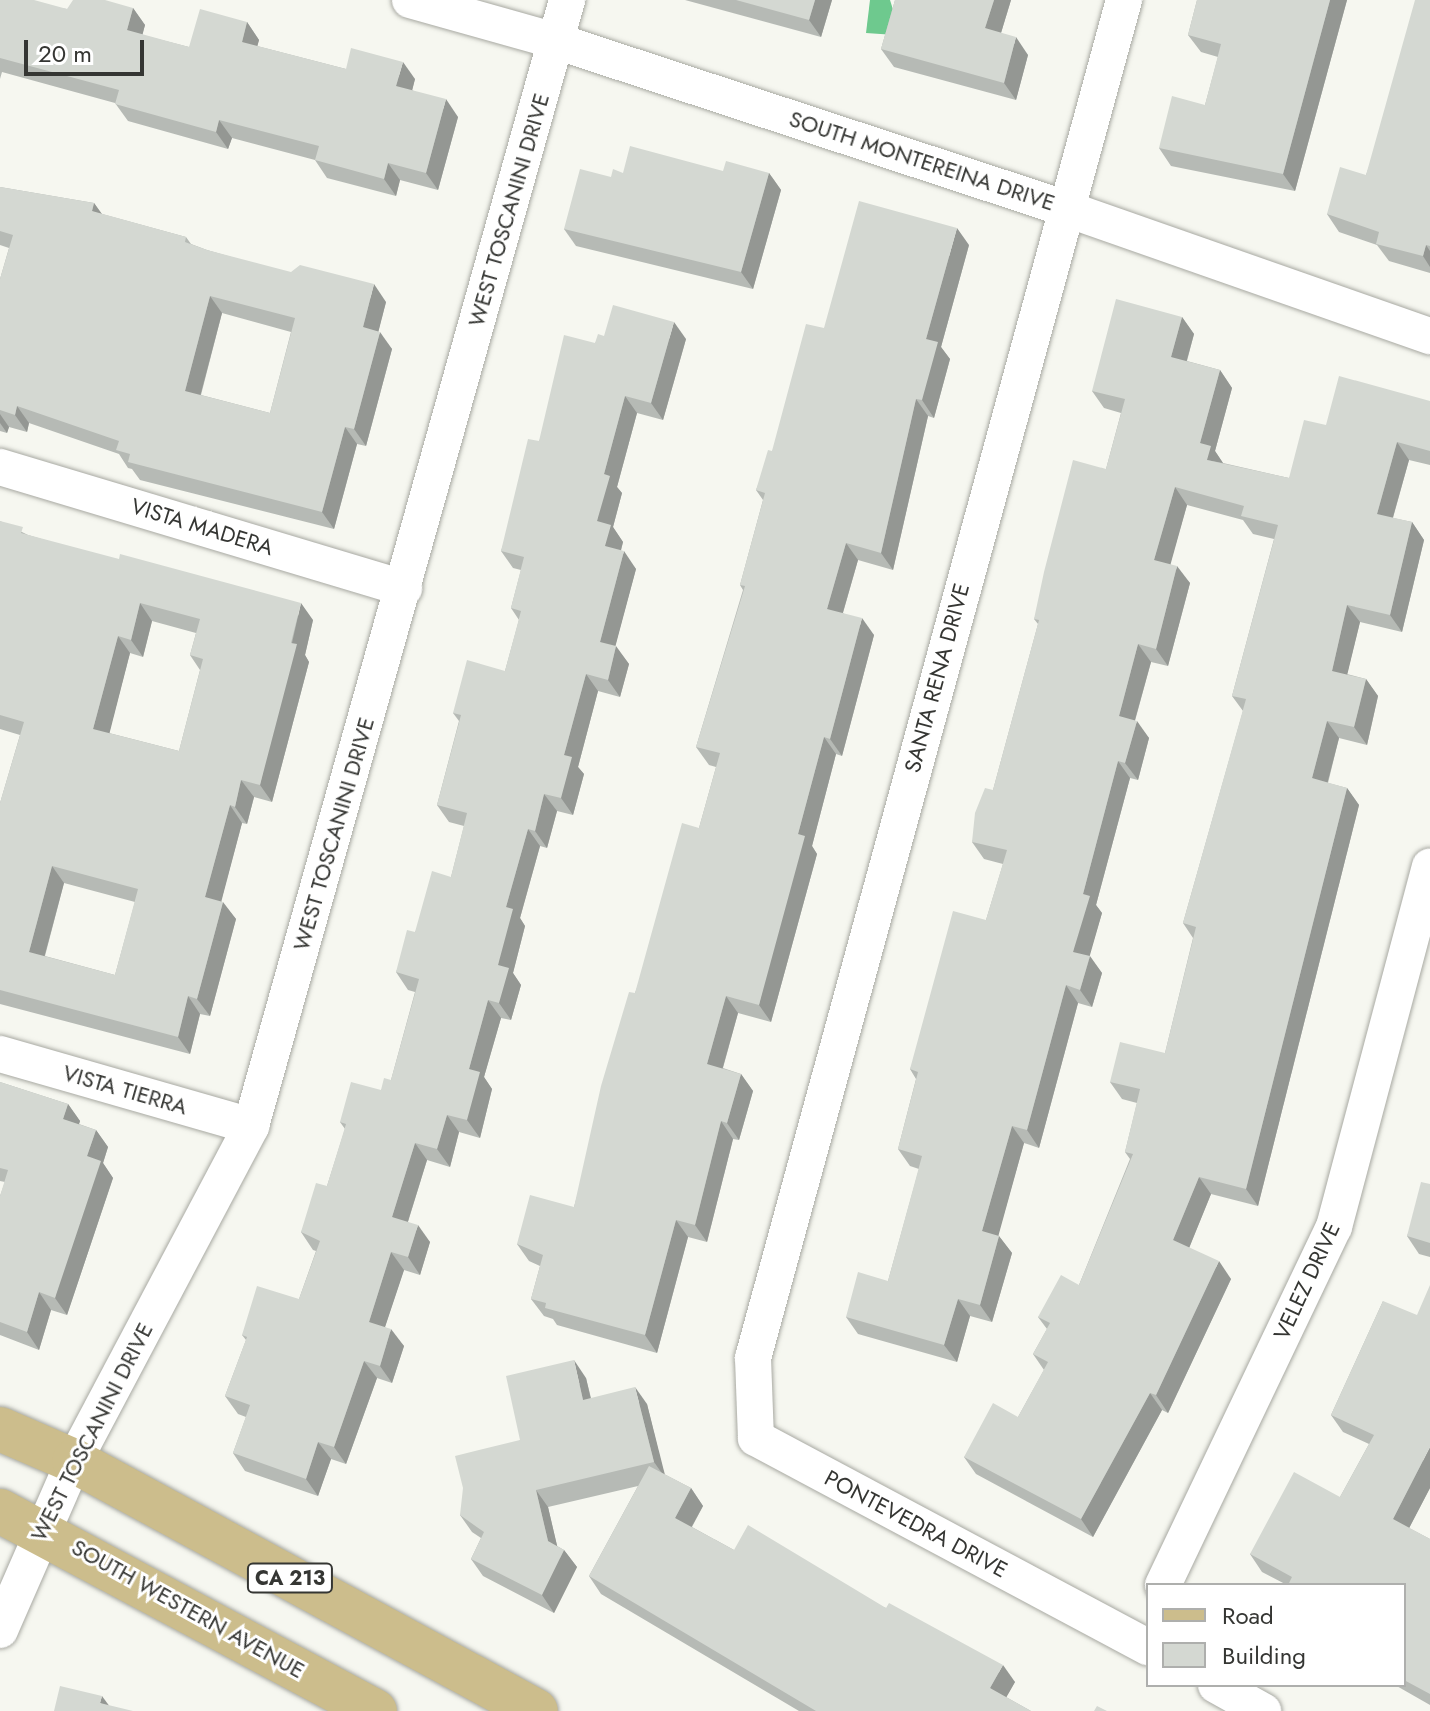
<!DOCTYPE html>
<html>
<head>
<meta charset="utf-8">
<style>
	body { margin:0 }
	#map { position:relative; width:1430px; height:1711px; overflow:hidden; background:#f6f7f0; font-family:Jost,sans-serif }
	div>[style] { position:absolute }
	.water>* { inset:0; background:#6ec98e }
	.roads { filter:drop-shadow(0 0 2px #a8a9a2) drop-shadow(0 0 2px #a8a9a2) }
	.minor>* { height:36px; margin:-18px; padding:0 18px; transform-origin:18px; border-radius:18px; background:#fff }
	.primary>* { height:44px; margin:-22px; padding:0 22px; transform-origin:22px; border-radius:22px; background:#ccbd8c }
	.wall>* { inset:0; background:#b6bab5 }
	.shaded-wall>* { inset:0; background:#949793 }
	.building>* { inset:0; background:#d4d8d2 }
	span { translate:-50% -50%; white-space:nowrap; text-align:center; line-height:1.15; -webkit-text-stroke:6px #fff; paint-order:stroke }
	.shield-label span { padding:2px 6px; background:#fff; border:2px solid; border-radius:6px; -webkit-text-stroke-width:0 }
	.shield-label { font-size:20px; color:#353633; font-weight:700 }
	.street-label { font-size:22px; color:#353633 }
	.legend { position:absolute; left:1146px; top:1583px; width:260px; height:104px; box-sizing:border-box; background:#fff; border:2px solid #aeafad; margin:0; padding:10px 14px; list-style:none; font-size:24px; color:#353633 }
	.legend li { display:flex; align-items:center; gap:16px; height:40px }
	.legend b { width:40px; border:2px solid #aeafad }
	.scale { position:absolute; left:24px; top:40px; width:120px; height:36px; box-sizing:border-box; border:4px solid #353633; border-top:0; padding-left:10px; font-size:24px; line-height:28px; white-space:nowrap; color:#353633; -webkit-text-stroke:6px #fff; paint-order:stroke }
</style>
</head>
<body>
<div id="map">
	<div class="water">
		<div style="clip-path:polygon(870px 0,890px 0,898px 26px,895px 35px,866px 33px)"></div>
	</div>
	<div class="roads">
		<div class="minor">
			<div style="left:410px;top:0;width:152px;rotate:15.7deg"></div>
			<div style="left:556px;top:41px;width:535px;rotate:18.2deg"></div>
			<div style="left:1064px;top:208px;width:388px;rotate:19.3deg"></div>
			<div style="left:1124px;top:0;width:1408px;rotate:105.28deg"></div>
			<div style="left:753px;top:1358px;width:80px;rotate:87.9deg"></div>
			<div style="left:756px;top:1438px;width:444px;rotate:28.1deg"></div>
			<div style="left:0;top:467px;width:422px;rotate:16.7deg"></div>
			<div style="left:0;top:1054px;width:261px;rotate:16deg"></div>
			<div style="left:1163px;top:1585px;width:397px;rotate:-64.5deg"></div>
			<div style="left:1334px;top:1227px;width:373px;rotate:-75.1deg"></div>
			<div style="left:0;top:1630px;width:184px;rotate:-66.4deg"></div>
			<div style="left:74px;top:1461px;width:379px;rotate:-62.1deg"></div>
			<div style="left:251px;top:1126px;width:1170px;rotate:-74.32deg"></div>
			<div style="left:1216px;top:1685px;width:54px;rotate:29deg"></div>
		</div>
		<div class="primary">
			<div style="left:0;top:1429px;width:81px;rotate:23.4deg"></div>
			<div style="left:74px;top:1461px;width:525px;rotate:28.42deg"></div>
			<div style="left:0;top:1511px;width:425px;rotate:28.1deg"></div>
		</div>
	</div>
	<div class="wall">
		<div style="clip-path:polygon(0 0,67px 9px,133px 8px,145px 25px,142px 35px,189px 47px,247px 22px,259px 40px,257px 46px,346px 69px,415px 79px,412px 90px,458px 117px,438px 190px,400px 180px,396px 196px,327px 178px,315px 160px,232px 138px,228px 149px,128px 121px,115px 103px,2px 72px,0 79px)"></div>
		<div style="clip-path:polygon(685px 0,832px 0,821px 37px)"></div>
		<div style="clip-path:polygon(895px 0,1011px 0,1001px 33px,1028px 55px,1016px 100px,894px 67px,881px 49px)"></div>
		<div style="clip-path:polygon(1197px 0,1347px 0,1295px 191px,1171px 166px,1159px 148px,1205px 105px,1218px 57px,1201px 52px,1188px 35px)"></div>
		<div style="clip-path:polygon(1430px 0,1430px 273px,1389px 261px,1377px 245px,1339px 232px,1327px 214px,1366px 175px)"></div>
		<div style="clip-path:polygon(723px 171px,769px 173px,781px 190px,753px 289px,576px 246px,564px 229px,611px 177px,623px 173px)"></div>
		<div style="clip-path:polygon(evenodd,0 187px,94px 203px,102px 214px,186px 237px,191px 244px,207px 250px,386px 302px,378px 332px,392px 349px,366px 446px,357px 444px,334px 529px,140px 480px,132px 469px,128px 468px,119px 454px,29px 423px,27px 432px,9px 427px,7px 433px,0 431px,0 279px,9px 248px,0 245px,0 187px,222px 313px,291px 332px,270px 413px,201px 395px,222px 313px)"></div>
		<div style="clip-path:polygon(969px 245px,941px 347px,950px 359px,934px 418px,928px 416px,893px 570px,858px 560px,843px 613px,874px 635px,842px 756px,836px 754px,812px 846px,817px 854px,771px 1022px,738px 1013px,723px 1068px,741px 1074px,753px 1091px,739px 1140px,733px 1139px,707px 1242px,688px 1237px,657px 1353px,557px 1325px,553px 1319px,544px 1316px,531px 1299px,540px 1266px,529px 1261px,517px 1244px,574px 1207px,635px 993px,699px 828px,716px 767px,709px 765px,696px 747px,743px 590px,740px 585px,763px 500px,756px 490px,824px 328px)"></div>
		<div style="clip-path:polygon(1182px 317px,1194px 334px,1187px 361px,1220px 370px,1232px 388px,1215px 451px,1223px 463px,1289px 478px,1326px 425px,1430px 401px,1430px 465px,1409px 460px,1393px 518px,1412px 522px,1424px 540px,1402px 632px,1360px 622px,1347px 674px,1366px 679px,1378px 696px,1367px 745px,1339px 738px,1328px 783px,1347px 788px,1359px 805px,1258px 1206px,1211px 1194px,1189px 1248px,1231px 1279px,1168px 1413px,1162px 1410px,1093px 1537px,976px 1474px,964px 1457px,1018px 1417px,1044px 1370px,1033px 1354px,1047px 1329px,1038px 1317px,1079px 1285px,1130px 1159px,1125px 1152px,1137px 1103px,1122px 1099px,1110px 1082px,1165px 1053px,1193px 938px,1183px 923px,1243px 711px,1232px 696px,1274px 539px,1253px 534px,1243px 520px,1187px 505px,1170px 564px,1190px 583px,1168px 666px,1151px 662px,1135px 721px,1149px 738px,1138px 780px,1130px 778px,1096px 905px,1102px 913px,1089px 956px,1102px 973px,1092px 1007px,1078px 1003px,1039px 1148px,1024px 1143px,998px 1235px,1012px 1253px,992px 1322px,970px 1316px,957px 1362px,858px 1334px,846px 1317px,888px 1281px,919px 1169px,910px 1166px,898px 1149px,916px 1079px,910px 1069px,986px 920px,1003px 864px,984px 859px,972px 842px,993px 790px,1038px 624px,1034px 619px,1106px 469px,1121px 413px,1104px 408px,1092px 391px)"></div>
		<div style="clip-path:polygon(604px 336px,686px 339px,663px 420px,637px 413px,617px 487px,622px 493px,613px 527px,623px 542px,621px 551px,636px 569px,615px 646px,629px 664px,620px 697px,598px 691px,578px 767px,584px 774px,573px 815px,557px 811px,547px 848px,540px 846px,520px 918px,525px 926px,513px 973px,521px 985px,511px 1020px,501px 1018px,484px 1077px,492px 1089px,480px 1138px,459px 1132px,450px 1167px,427px 1160px,408px 1222px,430px 1242px,420px 1275px,404px 1270px,385px 1327px,404px 1346px,392px 1383px,377px 1378px,346px 1464px,331px 1459px,318px 1496px,245px 1471px,233px 1453px,246px 1417px,238px 1414px,225px 1396px,246px 1340px,242px 1335px,299px 1299px,316px 1251px,313px 1250px,301px 1232px,327px 1186px,345px 1129px,340px 1122px,381px 1090px,391px 1080px,415px 992px,408px 990px,396px 972px,415px 932px,451px 877px,464px 826px,449px 822px,437px 805px,459px 721px,453px 713px,505px 671px,519px 620px,511px 608px,521px 570px,513px 568px,501px 551px,539px 441px,595px 343px)"></div>
		<div style="clip-path:polygon(evenodd,0 521px,28px 535px,313px 620px,305px 655px,309px 662px,272px 802px,254px 797px,247px 824px,242px 823px,221px 901px,236px 919px,210px 1016px,200px 1014px,190px 1054px,0 1004px,0 803px,20px 735px,0 729px,0 521px,152px 621px,196px 633px,190px 655px,200px 670px,179px 751px,109px 733px,130px 653px,143px 657px,152px 621px,0 521px,64px 883px,135px 902px,115px 975px,45px 956px,64px 883px)"></div>
		<div style="clip-path:polygon(0 1082px,68px 1104px,80px 1121px,79px 1124px,96px 1130px,108px 1147px,103px 1163px,113px 1178px,67px 1315px,51px 1310px,39px 1350px,0 1335px,0 1196px,5px 1182px,0 1181px)"></div>
		<div style="clip-path:polygon(1430px 1184px,1430px 1257px,1419px 1254px,1407px 1236px)"></div>
		<div style="clip-path:polygon(1383px 1301px,1430px 1488px,1409px 1528px,1430px 1539px,1430px 1705px,1395px 1685px,1404px 1685px,1404px 1585px,1287px 1585px,1262px 1572px,1250px 1554px,1340px 1497px,1369px 1444px,1343px 1432px,1331px 1415px)"></div>
		<div style="clip-path:polygon(586px 1378px,591px 1398px,647px 1404px,664px 1474px,691px 1488px,703px 1506px,692px 1527px,734px 1550px,886px 1608px,1015px 1682px,1006px 1697px,1031px 1711px,799px 1711px,601px 1594px,589px 1576px,638px 1486px,548px 1507px,557px 1546px,564px 1550px,577px 1567px,554px 1613px,483px 1576px,471px 1559px,481px 1538px,472px 1532px,460px 1515px,520px 1440px)"></div>
	</div>
	<div class="shaded-wall">
		<div style="clip-path:polygon(815px 0,832px 0,821px 37px,809px 20px)"></div>
		<div style="clip-path:polygon(994px 0,1011px 0,997px 46px,985px 28px)"></div>
		<div style="clip-path:polygon(1330px 0,1347px 0,1295px 191px,1283px 174px)"></div>
		<div style="clip-path:polygon(133px 8px,145px 25px,139px 48px,127px 30px)"></div>
		<div style="clip-path:polygon(247px 22px,259px 40px,254px 59px,242px 42px)"></div>
		<div style="clip-path:polygon(1016px 37px,1028px 55px,1016px 100px,1004px 83px)"></div>
		<div style="clip-path:polygon(403px 62px,415px 79px,409px 103px,396px 86px)"></div>
		<div style="clip-path:polygon(446px 99px,458px 117px,438px 190px,426px 173px)"></div>
		<div style="clip-path:polygon(219px 120px,232px 138px,228px 149px,216px 132px)"></div>
		<div style="clip-path:polygon(388px 163px,400px 180px,396px 196px,384px 179px)"></div>
		<div style="clip-path:polygon(769px 173px,781px 190px,753px 289px,741px 272px)"></div>
		<div style="clip-path:polygon(94px 203px,106px 220px,92px 211px)"></div>
		<div style="clip-path:polygon(957px 228px,969px 245px,941px 347px,950px 359px,934px 418px,922px 400px,926px 339px)"></div>
		<div style="clip-path:polygon(1426px 245px,1430px 251px,1430px 267px,1423px 256px)"></div>
		<div style="clip-path:polygon(374px 284px,386px 302px,375px 345px,363px 327px)"></div>
		<div style="clip-path:polygon(210px 296px,222px 313px,197px 408px,185px 391px)"></div>
		<div style="clip-path:polygon(1182px 317px,1194px 334px,1183px 374px,1171px 357px)"></div>
		<div style="clip-path:polygon(674px 322px,686px 339px,663px 420px,651px 403px)"></div>
		<div style="clip-path:polygon(380px 332px,392px 349px,366px 446px,354px 429px)"></div>
		<div style="clip-path:polygon(1220px 370px,1232px 388px,1215px 451px,1223px 463px,1207px 460px,1200px 443px)"></div>
		<div style="clip-path:polygon(625px 396px,637px 413px,617px 487px,622px 493px,613px 527px,623px 542px,617px 564px,605px 546px,597px 521px,604px 474px)"></div>
		<div style="clip-path:polygon(916px 399px,928px 416px,893px 570px,881px 553px)"></div>
		<div style="clip-path:polygon(17px 406px,29px 423px,27px 432px,15px 415px)"></div>
		<div style="clip-path:polygon(0 414px,9px 427px,7px 433px,0 423px)"></div>
		<div style="clip-path:polygon(345px 427px,357px 444px,334px 529px,322px 512px)"></div>
		<div style="clip-path:polygon(1397px 442px,1409px 460px,1389px 531px,1377px 514px)"></div>
		<div style="clip-path:polygon(1175px 487px,1187px 505px,1167px 577px,1154px 560px)"></div>
		<div style="clip-path:polygon(1412px 522px,1424px 540px,1402px 632px,1390px 615px)"></div>
		<div style="clip-path:polygon(846px 543px,858px 560px,839px 626px,827px 609px)"></div>
		<div style="clip-path:polygon(624px 551px,636px 569px,612px 659px,600px 642px)"></div>
		<div style="clip-path:polygon(1177px 566px,1190px 583px,1168px 666px,1156px 649px)"></div>
		<div style="clip-path:polygon(140px 603px,152px 621px,143px 657px,131px 640px)"></div>
		<div style="clip-path:polygon(301px 603px,313px 620px,305px 655px,309px 662px,272px 802px,260px 785px)"></div>
		<div style="clip-path:polygon(1347px 605px,1360px 622px,1344px 688px,1332px 671px)"></div>
		<div style="clip-path:polygon(862px 618px,874px 635px,842px 756px,830px 739px)"></div>
		<div style="clip-path:polygon(118px 636px,130px 653px,106px 747px,93px 729px)"></div>
		<div style="clip-path:polygon(1138px 644px,1151px 662px,1131px 734px,1119px 716px)"></div>
		<div style="clip-path:polygon(616px 646px,629px 664px,620px 697px,608px 680px)"></div>
		<div style="clip-path:polygon(586px 674px,598px 691px,578px 767px,584px 774px,573px 815px,561px 798px,564px 755px)"></div>
		<div style="clip-path:polygon(1366px 679px,1378px 696px,1367px 745px,1354px 727px)"></div>
		<div style="clip-path:polygon(1137px 721px,1149px 738px,1138px 780px,1125px 763px)"></div>
		<div style="clip-path:polygon(1327px 721px,1339px 738px,1324px 796px,1312px 778px)"></div>
		<div style="clip-path:polygon(824px 737px,836px 754px,812px 846px,817px 854px,771px 1022px,759px 1005px,798px 834px)"></div>
		<div style="clip-path:polygon(1118px 761px,1130px 778px,1096px 905px,1102px 913px,1086px 969px,1073px 952px,1083px 894px)"></div>
		<div style="clip-path:polygon(241px 780px,254px 797px,247px 824px,235px 807px)"></div>
		<div style="clip-path:polygon(1347px 788px,1359px 805px,1258px 1206px,1246px 1189px)"></div>
		<div style="clip-path:polygon(544px 794px,557px 811px,547px 848px,535px 831px)"></div>
		<div style="clip-path:polygon(230px 805px,242px 823px,218px 914px,205px 897px)"></div>
		<div style="clip-path:polygon(528px 829px,540px 846px,520px 918px,525px 926px,513px 973px,521px 985px,511px 1020px,499px 1003px,498px 965px,506px 907px)"></div>
		<div style="clip-path:polygon(52px 866px,64px 883px,41px 969px,29px 952px)"></div>
		<div style="clip-path:polygon(223px 902px,236px 919px,210px 1016px,197px 999px)"></div>
		<div style="clip-path:polygon(1090px 956px,1102px 973px,1092px 1007px,1080px 990px)"></div>
		<div style="clip-path:polygon(1066px 985px,1078px 1003px,1039px 1148px,1027px 1130px)"></div>
		<div style="clip-path:polygon(188px 996px,200px 1014px,190px 1054px,178px 1037px)"></div>
		<div style="clip-path:polygon(726px 996px,738px 1013px,719px 1081px,707px 1064px)"></div>
		<div style="clip-path:polygon(488px 1000px,501px 1018px,484px 1077px,492px 1089px,480px 1138px,467px 1120px,469px 1069px)"></div>
		<div style="clip-path:polygon(741px 1074px,753px 1091px,739px 1140px,727px 1123px)"></div>
		<div style="clip-path:polygon(68px 1104px,80px 1121px,75px 1136px,63px 1119px)"></div>
		<div style="clip-path:polygon(447px 1115px,459px 1132px,450px 1167px,437px 1149px)"></div>
		<div style="clip-path:polygon(721px 1121px,733px 1139px,707px 1242px,695px 1225px)"></div>
		<div style="clip-path:polygon(1012px 1126px,1024px 1143px,995px 1248px,982px 1231px)"></div>
		<div style="clip-path:polygon(96px 1130px,108px 1147px,103px 1163px,113px 1178px,67px 1315px,55px 1298px,87px 1156px)"></div>
		<div style="clip-path:polygon(415px 1143px,427px 1160px,404px 1234px,392px 1217px)"></div>
		<div style="clip-path:polygon(1199px 1177px,1211px 1194px,1185px 1258px,1173px 1240px)"></div>
		<div style="clip-path:polygon(676px 1220px,688px 1237px,657px 1353px,645px 1335px)"></div>
		<div style="clip-path:polygon(418px 1225px,430px 1242px,420px 1275px,408px 1257px)"></div>
		<div style="clip-path:polygon(999px 1236px,1012px 1253px,992px 1322px,980px 1305px)"></div>
		<div style="clip-path:polygon(391px 1252px,404px 1270px,381px 1339px,369px 1322px)"></div>
		<div style="clip-path:polygon(1219px 1261px,1231px 1279px,1168px 1413px,1156px 1395px)"></div>
		<div style="clip-path:polygon(39px 1292px,51px 1310px,39px 1350px,27px 1332px)"></div>
		<div style="clip-path:polygon(958px 1299px,970px 1316px,957px 1362px,944px 1345px)"></div>
		<div style="clip-path:polygon(391px 1329px,404px 1346px,392px 1383px,380px 1366px)"></div>
		<div style="clip-path:polygon(574px 1360px,586px 1378px,595px 1417px,583px 1400px)"></div>
		<div style="clip-path:polygon(364px 1361px,377px 1378px,346px 1464px,334px 1447px)"></div>
		<div style="clip-path:polygon(635px 1387px,647px 1404px,666px 1479px,654px 1462px)"></div>
		<div style="clip-path:polygon(1150px 1393px,1162px 1410px,1093px 1537px,1081px 1519px)"></div>
		<div style="clip-path:polygon(318px 1442px,331px 1459px,318px 1496px,306px 1479px)"></div>
		<div style="clip-path:polygon(1430px 1447px,1430px 1488px,1405px 1536px,1393px 1519px)"></div>
		<div style="clip-path:polygon(691px 1488px,703px 1506px,687px 1535px,675px 1518px)"></div>
		<div style="clip-path:polygon(536px 1490px,548px 1507px,560px 1558px,564px 1550px,577px 1567px,554px 1613px,542px 1595px,548px 1541px)"></div>
		<div style="clip-path:polygon(1003px 1665px,1015px 1682px,1002px 1705px,990px 1688px)"></div>
		<div style="clip-path:polygon(102px 1696px,113px 1711px,100px 1703px)"></div>
	</div>
	<div class="building">
		<div style="clip-path:polygon(0 0,34px 0,67px 9px,73px 0,105px 0,133px 8px,127px 30px,189px 47px,200px 9px,247px 22px,242px 42px,346px 69px,351px 48px,403px 62px,396px 86px,446px 99px,426px 173px,388px 163px,384px 179px,315px 160px,319px 146px,219px 120px,216px 132px,115px 104px,119px 90px,0 58px)"></div>
		<div style="clip-path:polygon(736px 0,815px 0,809px 20px)"></div>
		<div style="clip-path:polygon(895px 0,994px 0,985px 28px,1016px 37px,1004px 83px,881px 49px)"></div>
		<div style="clip-path:polygon(1197px 0,1330px 0,1283px 174px,1159px 148px,1172px 96px,1205px 105px,1221px 44px,1188px 35px)"></div>
		<div style="clip-path:polygon(1415px 0,1430px 0,1430px 246px,1426px 245px,1423px 256px,1376px 244px,1379px 232px,1327px 214px,1340px 167px,1366px 175px)"></div>
		<div style="clip-path:polygon(630px 146px,723px 171px,726px 161px,769px 173px,741px 272px,564px 229px,580px 169px,611px 177px,613px 169px,623px 173px)"></div>
		<div style="clip-path:polygon(evenodd,0 187px,94px 203px,92px 211px,186px 237px,185px 242px,207px 250px,291px 272px,300px 265px,374px 284px,363px 327px,380px 332px,354px 429px,345px 427px,322px 512px,128px 462px,130px 454px,116px 450px,119px 441px,17px 406px,15px 415px,0 410px,0 279px,13px 235px,0 231px,0 187px,210px 296px,295px 318px,270px 413px,185px 391px,210px 296px)"></div>
		<div style="clip-path:polygon(859px 201px,957px 228px,926px 339px,938px 342px,922px 400px,916px 399px,881px 553px,846px 543px,827px 609px,862px 618px,830px 739px,824px 737px,798px 834px,805px 836px,759px 1005px,726px 996px,707px 1064px,741px 1074px,727px 1123px,721px 1121px,695px 1225px,676px 1220px,645px 1335px,545px 1308px,546px 1303px,531px 1299px,543px 1255px,517px 1244px,530px 1195px,574px 1207px,601px 1086px,629px 992px,635px 993px,682px 823px,699px 828px,720px 753px,696px 747px,745px 586px,740px 585px,765px 493px,756px 490px,768px 450px,772px 451px,806px 324px,824px 328px)"></div>
		<div style="clip-path:polygon(1116px 299px,1182px 317px,1171px 357px,1220px 370px,1200px 443px,1211px 446px,1207px 460px,1289px 478px,1304px 420px,1326px 425px,1339px 376px,1430px 401px,1430px 451px,1397px 442px,1377px 514px,1412px 522px,1390px 615px,1347px 605px,1332px 671px,1366px 679px,1354px 727px,1327px 721px,1312px 778px,1347px 788px,1246px 1189px,1199px 1177px,1173px 1240px,1219px 1261px,1156px 1395px,1150px 1393px,1081px 1519px,964px 1457px,993px 1403px,1018px 1417px,1048px 1362px,1033px 1354px,1050px 1323px,1038px 1317px,1061px 1275px,1079px 1285px,1133px 1154px,1125px 1152px,1140px 1089px,1110px 1082px,1120px 1042px,1165px 1053px,1196px 927px,1183px 923px,1246px 699px,1232px 696px,1278px 525px,1241px 516px,1244px 506px,1175px 487px,1154px 560px,1177px 566px,1156px 649px,1138px 644px,1119px 716px,1137px 721px,1125px 763px,1118px 761px,1083px 894px,1090px 896px,1073px 952px,1090px 956px,1080px 990px,1066px 985px,1027px 1130px,1012px 1126px,982px 1231px,999px 1236px,980px 1305px,958px 1299px,944px 1345px,846px 1317px,858px 1272px,888px 1281px,922px 1156px,898px 1149px,918px 1072px,910px 1069px,953px 911px,986px 920px,1007px 850px,972px 842px,975px 813px,985px 788px,993px 790px,1039px 620px,1034px 619px,1044px 572px,1073px 460px,1106px 469px,1125px 399px,1092px 391px)"></div>
		<div style="clip-path:polygon(613px 305px,674px 322px,651px 403px,625px 396px,604px 474px,610px 476px,597px 521px,611px 525px,605px 546px,624px 551px,600px 642px,616px 646px,608px 680px,586px 674px,564px 755px,572px 757px,561px 798px,544px 794px,535px 831px,528px 829px,506px 907px,513px 909px,498px 965px,509px 968px,499px 1003px,488px 1000px,469px 1069px,480px 1072px,467px 1120px,447px 1115px,437px 1149px,415px 1143px,392px 1217px,418px 1225px,408px 1257px,391px 1252px,369px 1322px,391px 1329px,380px 1366px,364px 1361px,334px 1447px,318px 1442px,306px 1479px,233px 1453px,250px 1405px,225px 1396px,247px 1337px,242px 1335px,257px 1286px,299px 1299px,320px 1241px,301px 1232px,316px 1183px,327px 1186px,346px 1124px,340px 1122px,351px 1082px,381px 1090px,384px 1078px,391px 1080px,419px 979px,396px 972px,407px 930px,415px 932px,432px 871px,451px 877px,467px 813px,437px 805px,461px 715px,453px 713px,467px 660px,505px 671px,521px 611px,511px 608px,524px 557px,501px 551px,528px 439px,539px 441px,564px 335px,595px 343px,598px 334px,604px 336px)"></div>
		<div style="clip-path:polygon(evenodd,0 521px,23px 527px,21px 533px,119px 559px,120px 554px,301px 603px,291px 643px,297px 644px,260px 785px,241px 780px,235px 807px,230px 805px,205px 897px,223px 902px,197px 999px,188px 996px,178px 1037px,0 990px,0 803px,24px 722px,0 715px,0 521px,140px 603px,200px 619px,190px 655px,203px 659px,179px 751px,93px 729px,118px 636px,131px 640px,140px 603px,0 521px,52px 866px,138px 889px,115px 975px,29px 952px,52px 866px)"></div>
		<div style="clip-path:polygon(0 1082px,68px 1104px,63px 1119px,96px 1130px,87px 1156px,101px 1161px,55px 1298px,39px 1292px,27px 1332px,0 1322px,0 1196px,8px 1170px,0 1168px)"></div>
		<div style="clip-path:polygon(1421px 1182px,1430px 1184px,1430px 1243px,1407px 1236px)"></div>
		<div style="clip-path:polygon(1430px 1285px,1430px 1447px,1393px 1519px,1430px 1539px,1430px 1694px,1404px 1680px,1404px 1585px,1288px 1585px,1292px 1577px,1250px 1554px,1294px 1472px,1340px 1497px,1374px 1435px,1331px 1415px,1383px 1301px,1417px 1315px)"></div>
		<div style="clip-path:polygon(574px 1360px,583px 1400px,635px 1387px,654px 1462px,536px 1490px,548px 1541px,564px 1550px,542px 1595px,471px 1559px,484px 1532px,460px 1515px,463px 1488px,455px 1456px,520px 1440px,506px 1376px)"></div>
		<div style="clip-path:polygon(649px 1466px,691px 1488px,675px 1518px,734px 1550px,748px 1525px,886px 1608px,889px 1603px,1003px 1665px,990px 1688px,1031px 1711px,816px 1711px,589px 1576px)"></div>
		<div style="clip-path:polygon(60px 1686px,102px 1696px,100px 1703px,133px 1711px,54px 1711px)"></div>
		<div style="clip-path:polygon(1097px 1706px,1107px 1711px,1094px 1711px)"></div>
	</div>
	<div class="shield-label">
		<span style="left:290px;top:1578px">CA 213</span>
	</div>
	<div class="street-label">
		<span style="left:922px;top:161px;rotate:18deg">SOUTH MONTEREINA DRIVE</span>
		<span style="left:509px;top:210px;rotate:-74deg">WEST TOSCANINI DRIVE</span>
		<span style="left:202px;top:527px;rotate:17deg">VISTA MADERA</span>
		<span style="left:937px;top:678px;rotate:-75deg">SANTA RENA DRIVE</span>
		<span style="left:334px;top:834px;rotate:-74deg">WEST TOSCANINI DRIVE</span>
		<span style="left:125px;top:1090px;rotate:16deg">VISTA TIERRA</span>
		<span style="left:1307px;top:1281px;rotate:-65deg">VELEZ DRIVE</span>
		<span style="left:92px;top:1432px;rotate:-63deg">WEST TOSCANINI DRIVE</span>
		<span style="left:916px;top:1524px;rotate:28deg">PONTEVEDRA DRIVE</span>
		<span style="left:188px;top:1609px;rotate:29deg">SOUTH WESTERN AVENUE</span>
	</div>
	<ul class="legend">
	<li><b style="height:10px;background:#ccbd8c"></b>Road</li>
	<li><b style="height:22px;background:#d4d8d2"></b>Building</li>
	</ul>
	<div class="scale">20 m</div>
</div>
</body>
</html>
